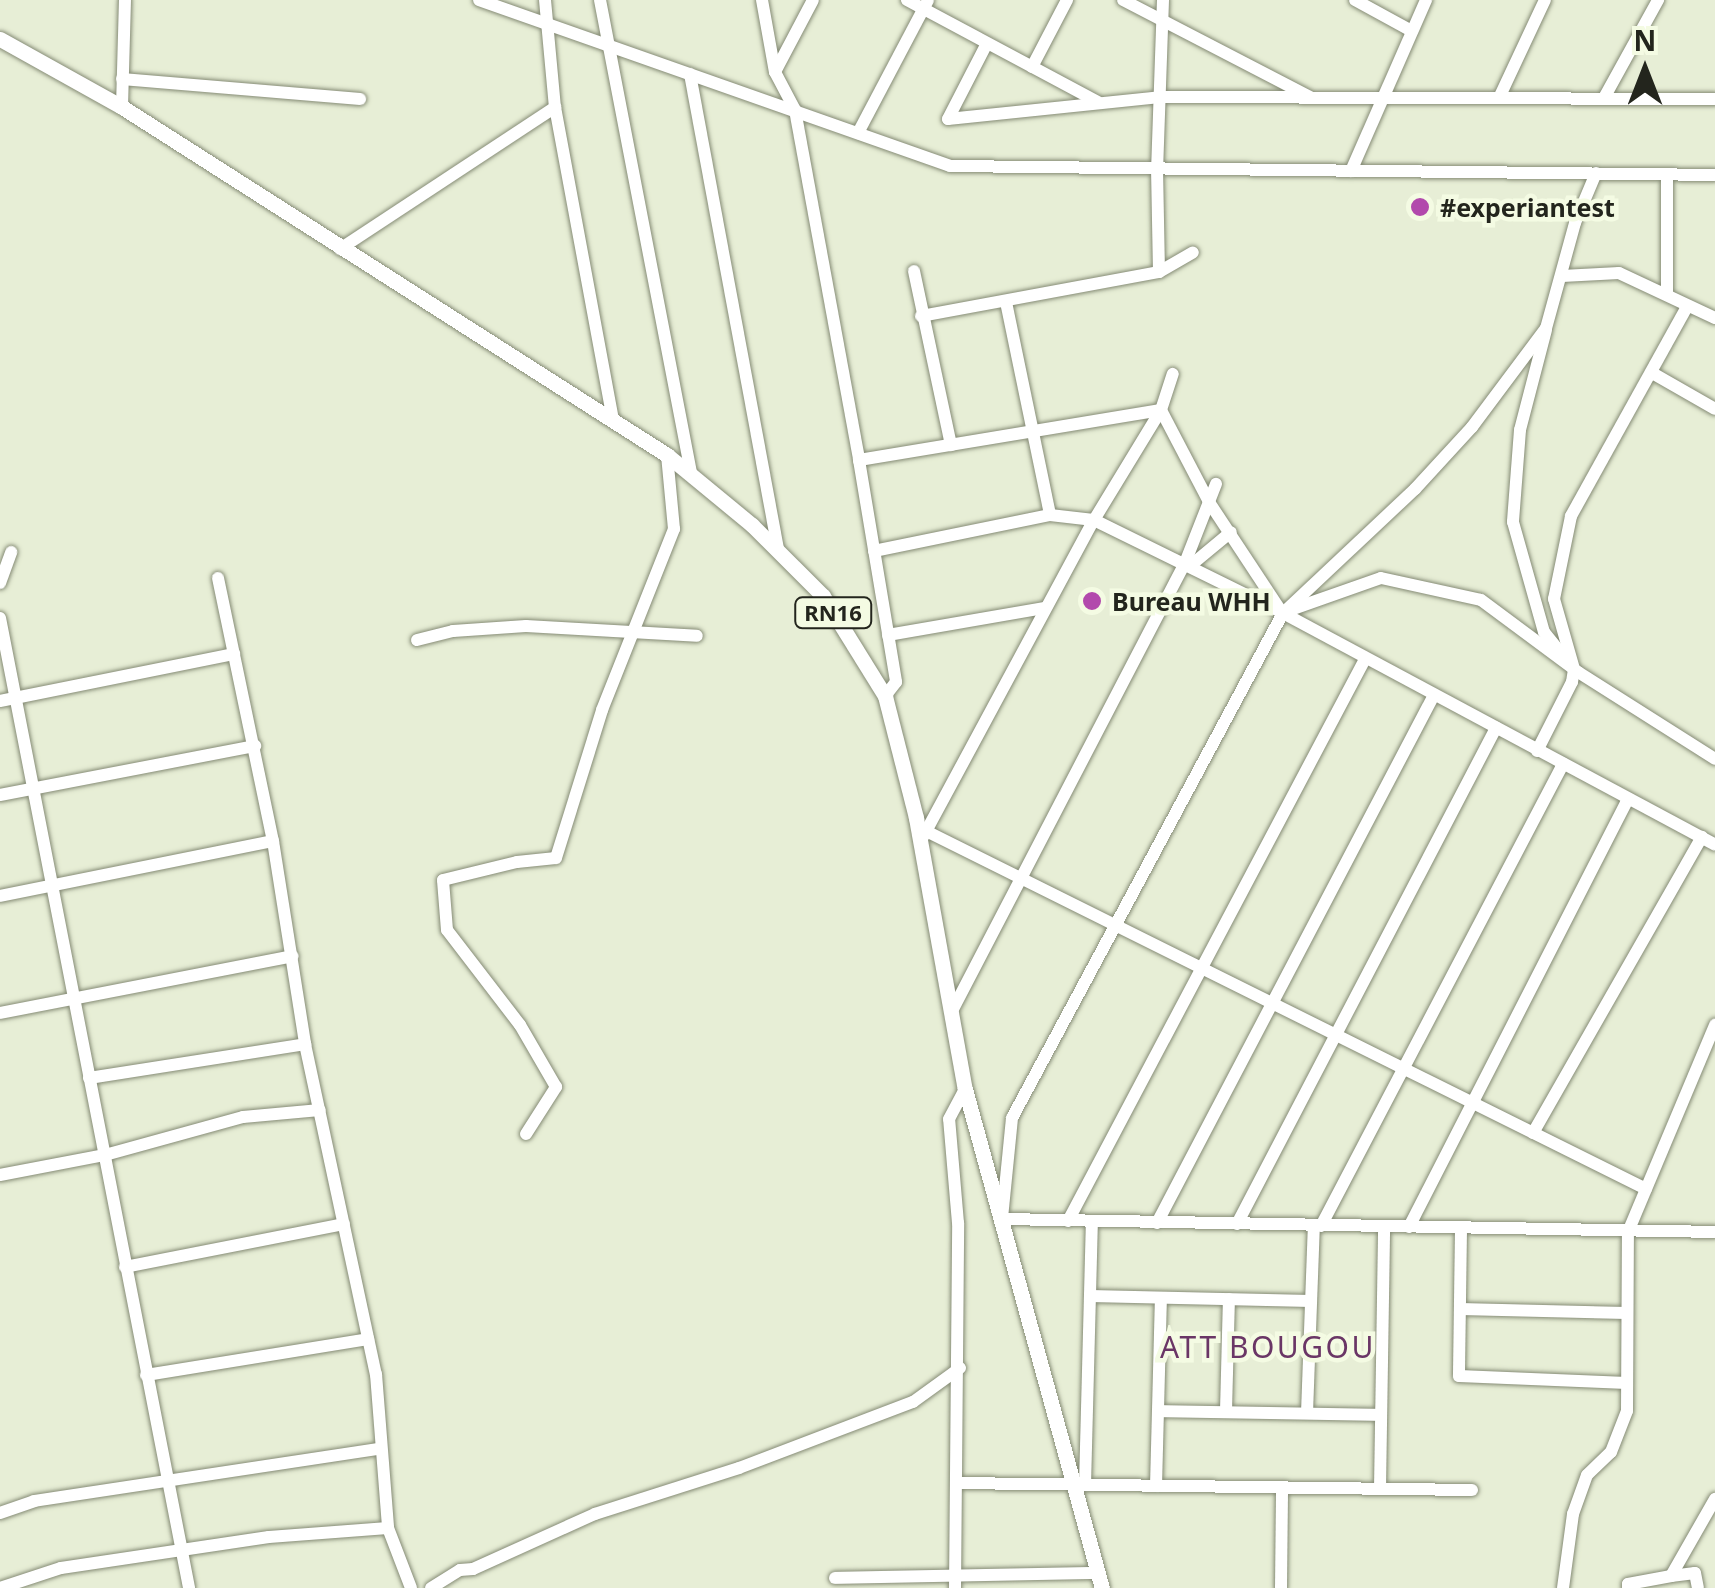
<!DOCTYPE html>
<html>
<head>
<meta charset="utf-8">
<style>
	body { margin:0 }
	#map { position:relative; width:1715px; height:1588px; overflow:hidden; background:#e7eed6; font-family:"Noto Sans",sans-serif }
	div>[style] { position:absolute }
	.roads { filter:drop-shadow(0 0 2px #858b75) drop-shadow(0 0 2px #858b75) }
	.minor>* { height:12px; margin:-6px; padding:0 6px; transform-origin:6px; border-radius:6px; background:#fff }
	.major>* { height:15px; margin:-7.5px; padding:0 7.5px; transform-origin:7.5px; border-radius:7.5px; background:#fff }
	.dots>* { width:28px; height:28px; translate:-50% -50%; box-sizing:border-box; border:5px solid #f4fbe3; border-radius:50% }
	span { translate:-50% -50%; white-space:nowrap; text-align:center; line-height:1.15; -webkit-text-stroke:9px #f4fbe3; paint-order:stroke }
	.shield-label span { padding:2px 8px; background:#f4fbe3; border:2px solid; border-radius:8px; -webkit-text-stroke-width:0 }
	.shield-label { font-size:22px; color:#23251d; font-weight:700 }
	.poi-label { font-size:25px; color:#23251d; font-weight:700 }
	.left { translate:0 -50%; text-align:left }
	.quarter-label { font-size:30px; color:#6a3666; letter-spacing:2.5px }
	.north { position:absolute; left:1595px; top:20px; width:100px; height:100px; -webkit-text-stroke:8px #f4fbe3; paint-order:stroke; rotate:0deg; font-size:28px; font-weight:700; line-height:40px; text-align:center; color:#23251d }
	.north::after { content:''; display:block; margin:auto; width:35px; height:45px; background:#23251d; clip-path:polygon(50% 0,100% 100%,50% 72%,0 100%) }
</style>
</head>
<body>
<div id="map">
	<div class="roads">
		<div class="minor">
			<div style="left:479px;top:0;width:499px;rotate:19.4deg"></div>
			<div style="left:950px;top:166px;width:765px;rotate:0.67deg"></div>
			<div style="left:545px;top:0;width:107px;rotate:84.7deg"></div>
			<div style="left:555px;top:107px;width:318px;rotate:79.5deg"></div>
			<div style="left:600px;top:0;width:481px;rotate:79.1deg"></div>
			<div style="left:762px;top:0;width:73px;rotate:79.8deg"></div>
			<div style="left:775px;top:72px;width:43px;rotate:62.2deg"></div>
			<div style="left:795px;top:110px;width:356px;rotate:79.6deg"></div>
			<div style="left:859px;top:460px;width:225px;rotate:80.5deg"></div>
			<div style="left:896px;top:682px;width:18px;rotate:128deg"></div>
			<div style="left:907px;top:0;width:217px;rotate:28.1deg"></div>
			<div style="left:1123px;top:0;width:213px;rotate:27.4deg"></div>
			<div style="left:1163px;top:0;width:168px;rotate:92deg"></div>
			<div style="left:1157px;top:168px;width:104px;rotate:88.9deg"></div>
			<div style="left:1159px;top:272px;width:39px;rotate:-30deg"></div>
			<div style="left:1355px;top:0;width:63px;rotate:28.6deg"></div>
			<div style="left:1032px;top:67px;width:76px;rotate:-62.4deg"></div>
			<div style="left:775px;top:72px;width:81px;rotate:-62.2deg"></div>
			<div style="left:690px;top:74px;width:483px;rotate:79.5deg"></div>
			<div style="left:122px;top:79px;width:239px;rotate:4.8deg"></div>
			<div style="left:1499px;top:98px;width:108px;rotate:-64.9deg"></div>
			<div style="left:1604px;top:98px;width:112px;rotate:-61.1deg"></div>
			<div style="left:122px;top:107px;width:107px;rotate:-88.4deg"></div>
			<div style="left:948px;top:119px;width:213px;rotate:-5.9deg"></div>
			<div style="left:1160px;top:97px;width:555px;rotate:0.21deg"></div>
			<div style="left:948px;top:119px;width:85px;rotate:-62.8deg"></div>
			<div style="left:858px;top:133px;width:150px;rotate:-62.2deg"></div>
			<div style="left:1351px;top:171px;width:187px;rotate:-66.3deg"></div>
			<div style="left:1596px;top:173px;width:54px;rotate:112.8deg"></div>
			<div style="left:1575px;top:223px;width:109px;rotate:105.4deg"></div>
			<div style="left:1546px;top:328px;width:124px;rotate:126.8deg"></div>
			<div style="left:1472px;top:427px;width:84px;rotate:132.6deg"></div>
			<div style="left:1415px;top:489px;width:181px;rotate:136.8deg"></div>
			<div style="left:1283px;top:613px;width:573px;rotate:118.22deg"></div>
			<div style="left:1012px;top:1118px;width:101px;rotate:95.7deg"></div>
			<div style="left:1002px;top:1219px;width:713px;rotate:1.04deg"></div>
			<div style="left:1667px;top:174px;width:121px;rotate:90deg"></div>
			<div style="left:340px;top:249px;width:258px;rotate:-33.4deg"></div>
			<div style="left:914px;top:271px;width:178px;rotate:78deg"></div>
			<div style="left:1562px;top:276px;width:57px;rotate:-3deg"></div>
			<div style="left:1619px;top:273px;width:106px;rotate:25.1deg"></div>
			<div style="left:1006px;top:302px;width:217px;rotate:78.3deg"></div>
			<div style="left:921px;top:316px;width:242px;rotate:-10.5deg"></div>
			<div style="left:1546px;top:330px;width:103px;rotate:104.6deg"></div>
			<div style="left:1520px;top:430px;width:92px;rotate:94.4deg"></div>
			<div style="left:1513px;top:522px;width:114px;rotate:74.3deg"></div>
			<div style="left:1544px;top:632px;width:26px;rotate:51deg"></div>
			<div style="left:1654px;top:374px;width:70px;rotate:29.8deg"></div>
			<div style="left:859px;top:460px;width:306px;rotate:-9.4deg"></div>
			<div style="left:1161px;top:410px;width:104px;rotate:62.4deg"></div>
			<div style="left:1209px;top:502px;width:131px;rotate:56.6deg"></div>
			<div style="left:874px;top:551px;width:180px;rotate:-11.6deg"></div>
			<div style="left:1050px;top:515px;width:44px;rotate:6.5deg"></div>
			<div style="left:1094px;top:520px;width:211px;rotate:26.2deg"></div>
			<div style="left:1283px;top:613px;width:490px;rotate:28.2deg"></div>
			<div style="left:1190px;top:566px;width:53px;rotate:-39.7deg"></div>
			<div style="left:218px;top:578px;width:269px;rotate:78.2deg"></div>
			<div style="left:273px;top:841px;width:206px;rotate:81deg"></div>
			<div style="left:305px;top:1044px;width:338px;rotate:77.9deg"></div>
			<div style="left:376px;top:1374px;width:154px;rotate:85.5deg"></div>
			<div style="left:388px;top:1528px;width:64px;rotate:69deg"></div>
			<div style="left:0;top:583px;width:33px;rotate:-70deg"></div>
			<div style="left:1290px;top:610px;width:96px;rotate:-19.4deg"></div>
			<div style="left:1381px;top:578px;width:102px;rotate:12.4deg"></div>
			<div style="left:1481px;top:600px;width:121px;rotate:36.6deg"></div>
			<div style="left:1578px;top:672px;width:162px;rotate:32.4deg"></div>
			<div style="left:0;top:618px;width:988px;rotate:78.97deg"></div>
			<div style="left:888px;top:635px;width:159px;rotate:-9.8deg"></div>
			<div style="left:417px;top:640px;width:37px;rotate:-14deg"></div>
			<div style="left:453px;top:631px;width:73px;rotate:-3.9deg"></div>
			<div style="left:526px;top:626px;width:171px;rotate:3.3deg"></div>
			<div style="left:0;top:701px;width:239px;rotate:-11.4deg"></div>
			<div style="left:1537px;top:751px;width:77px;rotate:-63.1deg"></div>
			<div style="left:1572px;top:682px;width:13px;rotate:-81deg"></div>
			<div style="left:1574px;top:669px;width:73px;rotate:-105.9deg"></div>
			<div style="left:1554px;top:599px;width:85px;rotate:-78.4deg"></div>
			<div style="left:1571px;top:516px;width:239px;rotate:-61deg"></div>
			<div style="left:0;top:795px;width:260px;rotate:-10.9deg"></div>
			<div style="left:926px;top:831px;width:804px;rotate:26.44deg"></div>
			<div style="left:923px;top:837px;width:360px;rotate:-61.7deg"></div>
			<div style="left:1094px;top:520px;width:129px;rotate:-58.7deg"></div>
			<div style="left:1161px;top:410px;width:38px;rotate:-72deg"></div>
			<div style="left:0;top:896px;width:278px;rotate:-11.4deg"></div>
			<div style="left:0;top:1013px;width:298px;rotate:-11deg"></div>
			<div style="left:951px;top:1013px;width:507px;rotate:-62.53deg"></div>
			<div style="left:1185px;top:563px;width:85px;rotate:-68.6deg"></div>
			<div style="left:89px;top:1078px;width:219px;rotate:-8.9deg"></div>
			<div style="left:1533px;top:1133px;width:341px;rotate:-60.3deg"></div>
			<div style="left:526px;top:1134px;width:56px;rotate:-57.4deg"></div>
			<div style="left:556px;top:1087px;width:72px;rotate:-120.1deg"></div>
			<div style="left:520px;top:1025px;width:120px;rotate:-127.5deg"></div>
			<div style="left:447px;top:930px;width:50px;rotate:-94.6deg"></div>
			<div style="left:443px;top:880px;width:76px;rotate:-13.7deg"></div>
			<div style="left:517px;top:862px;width:39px;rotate:-6deg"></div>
			<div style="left:556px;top:858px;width:155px;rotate:-72.7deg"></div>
			<div style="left:602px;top:710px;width:195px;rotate:-68.3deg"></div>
			<div style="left:674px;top:529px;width:74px;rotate:-95.4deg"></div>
			<div style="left:0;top:1175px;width:107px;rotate:-10.8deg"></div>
			<div style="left:105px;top:1155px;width:143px;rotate:-15.4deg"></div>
			<div style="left:243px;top:1117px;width:77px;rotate:-5.2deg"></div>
			<div style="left:1068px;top:1221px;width:636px;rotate:-62.14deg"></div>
			<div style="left:1157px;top:1223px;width:596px;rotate:-62.32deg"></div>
			<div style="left:1237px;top:1224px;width:560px;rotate:-62.43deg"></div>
			<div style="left:1321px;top:1226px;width:522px;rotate:-62.35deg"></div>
			<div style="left:1409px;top:1227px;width:481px;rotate:-62.9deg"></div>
			<div style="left:1461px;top:1229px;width:147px;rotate:90.8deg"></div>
			<div style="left:1459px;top:1376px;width:168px;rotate:2.4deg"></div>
			<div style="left:125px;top:1267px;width:223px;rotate:-11.1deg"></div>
			<div style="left:1090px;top:1296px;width:221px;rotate:1.3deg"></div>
			<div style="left:1460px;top:1309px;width:167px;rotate:1.4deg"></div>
			<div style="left:146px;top:1375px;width:225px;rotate:-9.2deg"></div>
			<div style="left:1158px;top:1411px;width:223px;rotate:1deg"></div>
			<div style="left:1226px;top:1411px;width:112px;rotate:-88.5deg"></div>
			<div style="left:1307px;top:1413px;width:187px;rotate:-87.9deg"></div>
			<div style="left:957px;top:1483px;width:515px;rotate:0.78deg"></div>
			<div style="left:1085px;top:1485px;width:263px;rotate:-88.5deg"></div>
			<div style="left:1156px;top:1486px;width:188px;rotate:-88.5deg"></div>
			<div style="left:1380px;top:1489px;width:262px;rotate:-89.1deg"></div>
			<div style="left:0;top:1513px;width:36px;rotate:-19deg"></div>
			<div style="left:34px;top:1501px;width:349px;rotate:-8.6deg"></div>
			<div style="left:1671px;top:1576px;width:24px;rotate:-7deg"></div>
			<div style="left:1695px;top:1573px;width:15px;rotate:79deg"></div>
			<div style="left:835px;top:1578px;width:262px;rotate:-1.1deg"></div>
			<div style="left:0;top:1588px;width:64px;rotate:-18.2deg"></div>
			<div style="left:61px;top:1568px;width:210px;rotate:-8.5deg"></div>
			<div style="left:269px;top:1537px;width:119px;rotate:-4.3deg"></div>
			<div style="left:431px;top:1588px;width:34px;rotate:-32deg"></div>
			<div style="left:460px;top:1570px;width:13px;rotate:-4deg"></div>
			<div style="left:473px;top:1569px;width:134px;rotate:-24.3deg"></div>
			<div style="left:595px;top:1514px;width:151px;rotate:-17.7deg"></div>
			<div style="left:739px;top:1468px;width:186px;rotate:-20.8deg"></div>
			<div style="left:913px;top:1402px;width:58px;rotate:-35.9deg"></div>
			<div style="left:955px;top:1588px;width:365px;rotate:-89.5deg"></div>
			<div style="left:958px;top:1223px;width:104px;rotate:-94.9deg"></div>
			<div style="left:949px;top:1119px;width:34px;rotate:-62deg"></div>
			<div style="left:1281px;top:1588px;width:101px;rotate:-89.4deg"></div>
			<div style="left:1563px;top:1588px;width:75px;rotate:-82.3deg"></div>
			<div style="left:1573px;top:1514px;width:41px;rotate:-70.3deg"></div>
			<div style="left:1587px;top:1475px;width:33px;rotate:-44deg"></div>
			<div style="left:1611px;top:1452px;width:44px;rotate:-68.7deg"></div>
			<div style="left:1627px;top:1411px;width:179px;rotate:-89.7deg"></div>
			<div style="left:1628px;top:1232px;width:225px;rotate:-67.2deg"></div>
			<div style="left:1628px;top:1588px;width:4px;rotate:-90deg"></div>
			<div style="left:1628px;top:1584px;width:44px;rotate:-10.5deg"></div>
			<div style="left:1671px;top:1576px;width:89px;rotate:-60.3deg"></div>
		</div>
		<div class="major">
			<div style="left:0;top:39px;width:140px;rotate:29.1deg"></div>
			<div style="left:122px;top:107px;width:647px;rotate:32.56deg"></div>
			<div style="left:667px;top:455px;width:110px;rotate:39.5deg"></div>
			<div style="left:752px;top:525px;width:100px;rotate:45deg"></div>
			<div style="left:823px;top:596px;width:118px;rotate:58.2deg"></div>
			<div style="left:885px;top:696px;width:126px;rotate:75.7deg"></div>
			<div style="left:916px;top:818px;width:275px;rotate:79.8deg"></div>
			<div style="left:965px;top:1089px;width:517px;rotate:74.65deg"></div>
		</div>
	</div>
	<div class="dots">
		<div style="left:1420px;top:207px;background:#b249ac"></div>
		<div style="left:1092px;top:601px;background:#b249ac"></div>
	</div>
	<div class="shield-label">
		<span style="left:833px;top:613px">RN16</span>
	</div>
	<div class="poi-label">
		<span class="left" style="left:1440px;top:207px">#experiantest</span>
		<span class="left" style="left:1112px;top:601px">Bureau WHH</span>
	</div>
	<div class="quarter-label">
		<span style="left:1268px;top:1347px">ATT BOUGOU</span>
	</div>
	<div class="north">N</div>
</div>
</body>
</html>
